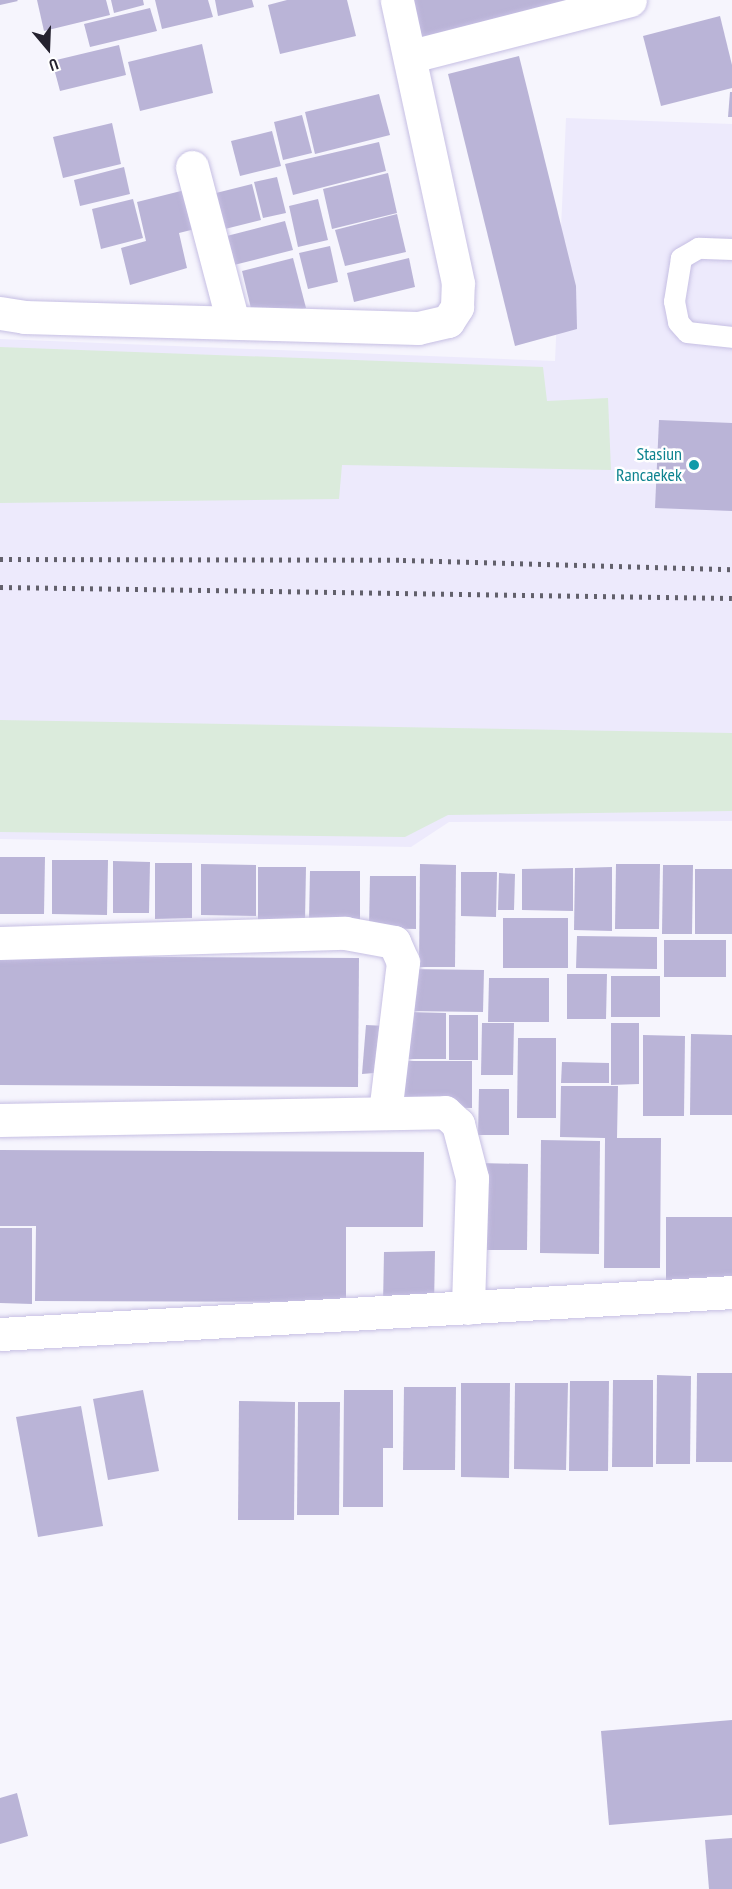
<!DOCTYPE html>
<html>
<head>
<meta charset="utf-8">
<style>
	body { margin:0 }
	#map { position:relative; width:732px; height:1889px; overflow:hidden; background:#f6f5fd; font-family:"PT Sans Narrow",sans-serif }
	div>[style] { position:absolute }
	.built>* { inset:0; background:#edeafc }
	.green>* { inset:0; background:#dbebdc }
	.building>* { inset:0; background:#bab4d7 }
	.roads { filter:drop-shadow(0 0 2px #c6bfe3) drop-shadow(0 0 2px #c6bfe3) }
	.service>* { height:21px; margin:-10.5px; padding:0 10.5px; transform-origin:10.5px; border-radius:10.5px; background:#fff }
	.minor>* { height:33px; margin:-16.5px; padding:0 16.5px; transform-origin:16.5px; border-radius:16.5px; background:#fff }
	.rail>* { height:4.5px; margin-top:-2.25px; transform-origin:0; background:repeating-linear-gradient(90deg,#62606b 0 3px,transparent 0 9px) }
	.dots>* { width:16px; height:16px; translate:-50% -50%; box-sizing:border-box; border:3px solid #fff; border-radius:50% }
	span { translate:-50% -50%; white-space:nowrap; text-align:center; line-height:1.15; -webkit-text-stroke:5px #fff; paint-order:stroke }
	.culture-label { font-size:18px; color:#0d838f }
	.right { translate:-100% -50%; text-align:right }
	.north { position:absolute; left:18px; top:18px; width:60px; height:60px; -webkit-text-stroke:4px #fff; paint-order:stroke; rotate:161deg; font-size:16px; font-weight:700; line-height:24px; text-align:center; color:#25222f }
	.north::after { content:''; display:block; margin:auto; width:21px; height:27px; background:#25222f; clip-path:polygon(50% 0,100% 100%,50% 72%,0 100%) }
</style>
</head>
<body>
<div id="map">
	<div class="built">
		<div style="clip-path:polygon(566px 118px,732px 124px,732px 821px,449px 822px,411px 847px,0 839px,0 339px,555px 361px)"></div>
	</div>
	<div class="green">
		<div style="clip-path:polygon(0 347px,543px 367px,547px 401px,608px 398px,611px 470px,342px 465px,339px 499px,0 503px)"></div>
		<div style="clip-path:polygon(0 720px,732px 733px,732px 811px,448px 815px,405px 837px,0 832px)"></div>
	</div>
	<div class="building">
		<div style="clip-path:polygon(0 0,17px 0,18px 1px,0 5px)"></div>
		<div style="clip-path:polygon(37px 0,106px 0,110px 15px,44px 31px)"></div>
		<div style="clip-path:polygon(111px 0,143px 0,144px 5px,114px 13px)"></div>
		<div style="clip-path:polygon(155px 0,208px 0,213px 17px,162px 29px)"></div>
		<div style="clip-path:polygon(215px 0,252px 0,254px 7px,218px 16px)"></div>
		<div style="clip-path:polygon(287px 0,347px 0,356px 36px,280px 54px,268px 5px)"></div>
		<div style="clip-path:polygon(413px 0,588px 0,423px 42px)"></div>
		<div style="clip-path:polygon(150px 8px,157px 31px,90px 47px,84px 24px)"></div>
		<div style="clip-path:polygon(720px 16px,732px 65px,732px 88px,661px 106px,643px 36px)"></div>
		<div style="clip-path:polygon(202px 44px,213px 93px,140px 111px,128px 62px)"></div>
		<div style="clip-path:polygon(119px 45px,126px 75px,60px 91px,52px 61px)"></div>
		<div style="clip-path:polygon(519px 56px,576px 286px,577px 329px,515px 346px,448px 74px)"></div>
		<div style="clip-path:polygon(730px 92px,732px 92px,732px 117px,728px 117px)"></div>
		<div style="clip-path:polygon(379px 94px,390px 135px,315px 154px,305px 112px)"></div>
		<div style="clip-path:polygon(302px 115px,312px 153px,283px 160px,274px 122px)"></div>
		<div style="clip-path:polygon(112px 123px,121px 164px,63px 178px,53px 137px)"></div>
		<div style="clip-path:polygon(272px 131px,281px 166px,240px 176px,231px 141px)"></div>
		<div style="clip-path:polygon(379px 142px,386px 171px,293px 195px,285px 164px)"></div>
		<div style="clip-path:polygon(124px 167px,130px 194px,80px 206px,74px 180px)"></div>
		<div style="clip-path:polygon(388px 173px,397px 213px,332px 229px,323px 189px)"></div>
		<div style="clip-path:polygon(277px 177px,286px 213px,263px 218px,254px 182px)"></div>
		<div style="clip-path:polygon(252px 184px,261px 220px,217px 231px,208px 195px)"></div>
		<div style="clip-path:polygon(185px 190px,195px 229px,179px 233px,187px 268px,130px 285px,121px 248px,146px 241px,137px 202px)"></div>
		<div style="clip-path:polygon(133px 199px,143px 238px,101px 249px,92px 209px)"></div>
		<div style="clip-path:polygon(318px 199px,328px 240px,298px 247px,289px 206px)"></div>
		<div style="clip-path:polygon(397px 214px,406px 252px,345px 266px,335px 230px)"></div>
		<div style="clip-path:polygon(285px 221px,293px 250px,226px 267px,219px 238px)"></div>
		<div style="clip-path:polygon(330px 246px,338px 282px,308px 289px,299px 253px)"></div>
		<div style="clip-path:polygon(293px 258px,306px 308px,254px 321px,242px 271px)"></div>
		<div style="clip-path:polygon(409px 258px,415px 287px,354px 302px,347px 273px)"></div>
		<div style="clip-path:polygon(659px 420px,732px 423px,732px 511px,655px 508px)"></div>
		<div style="clip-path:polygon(0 857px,45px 857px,44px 914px,0 914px)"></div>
		<div style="clip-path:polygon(52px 860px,108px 860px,107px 915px,52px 914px)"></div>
		<div style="clip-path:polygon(113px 861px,150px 862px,149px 913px,113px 913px)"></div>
		<div style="clip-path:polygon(155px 863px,192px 863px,192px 918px,155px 919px)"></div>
		<div style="clip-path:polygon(201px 864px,256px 865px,256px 916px,201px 915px)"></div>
		<div style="clip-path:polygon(420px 864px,456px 865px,455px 967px,419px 967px)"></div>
		<div style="clip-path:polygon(616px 864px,660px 864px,659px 929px,615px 929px)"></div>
		<div style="clip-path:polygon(663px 865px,693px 865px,692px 934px,662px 934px)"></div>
		<div style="clip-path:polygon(258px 867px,306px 867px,305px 920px,258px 920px)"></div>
		<div style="clip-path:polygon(612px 867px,612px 931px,574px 930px,575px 868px)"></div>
		<div style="clip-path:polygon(573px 868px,573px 911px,522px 910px,522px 869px)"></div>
		<div style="clip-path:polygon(695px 869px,732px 869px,732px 934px,695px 934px)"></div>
		<div style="clip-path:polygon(310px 871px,360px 871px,360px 921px,309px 921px)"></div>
		<div style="clip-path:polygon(461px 872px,497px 872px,496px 917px,461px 916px)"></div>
		<div style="clip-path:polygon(499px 873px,515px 874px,514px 910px,498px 910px)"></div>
		<div style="clip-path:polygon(370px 876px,416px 876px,416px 929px,369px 928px)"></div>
		<div style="clip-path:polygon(503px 918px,568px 918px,568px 968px,503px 968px)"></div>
		<div style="clip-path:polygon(577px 936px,657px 937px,657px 969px,576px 968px)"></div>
		<div style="clip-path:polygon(664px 940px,726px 940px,726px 977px,664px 977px)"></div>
		<div style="clip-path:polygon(0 956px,359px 958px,358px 1087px,0 1085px)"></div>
		<div style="clip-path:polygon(406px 969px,484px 970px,483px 1012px,405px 1011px)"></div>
		<div style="clip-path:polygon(567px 974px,607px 974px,606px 1019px,567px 1019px)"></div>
		<div style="clip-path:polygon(611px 976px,660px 976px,660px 1017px,611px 1017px)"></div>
		<div style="clip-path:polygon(489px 978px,549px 978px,549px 1022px,488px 1022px)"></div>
		<div style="clip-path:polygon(407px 1012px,446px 1013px,446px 1059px,407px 1059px)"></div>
		<div style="clip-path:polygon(449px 1015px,478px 1015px,478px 1060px,449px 1060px)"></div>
		<div style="clip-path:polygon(482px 1023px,514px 1023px,513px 1075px,481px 1075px)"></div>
		<div style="clip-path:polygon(611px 1023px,639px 1023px,639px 1084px,611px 1085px)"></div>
		<div style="clip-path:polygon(366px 1025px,386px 1026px,386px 1072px,362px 1074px)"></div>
		<div style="clip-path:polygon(691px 1034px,732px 1035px,732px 1115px,690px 1115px)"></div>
		<div style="clip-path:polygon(643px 1035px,685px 1036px,684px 1116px,643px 1116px)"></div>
		<div style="clip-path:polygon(518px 1038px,556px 1038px,556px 1118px,517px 1118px)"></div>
		<div style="clip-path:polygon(394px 1061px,472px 1061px,472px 1108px,393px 1107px)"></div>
		<div style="clip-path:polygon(562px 1062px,609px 1063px,609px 1083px,561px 1083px)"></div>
		<div style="clip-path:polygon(561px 1086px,618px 1086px,617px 1138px,661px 1138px,660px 1268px,604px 1268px,605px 1138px,560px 1137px)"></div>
		<div style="clip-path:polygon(479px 1089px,509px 1089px,509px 1135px,478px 1135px)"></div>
		<div style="clip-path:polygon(541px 1140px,600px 1141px,599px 1254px,540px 1253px)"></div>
		<div style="clip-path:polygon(0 1150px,424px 1152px,423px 1227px,346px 1227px,346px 1302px,35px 1301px,36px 1226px,0 1226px)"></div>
		<div style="clip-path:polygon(478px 1163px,528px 1164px,527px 1250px,477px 1250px)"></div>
		<div style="clip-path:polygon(666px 1217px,732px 1217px,732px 1281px,666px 1280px)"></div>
		<div style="clip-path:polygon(0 1228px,32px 1228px,32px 1304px,0 1303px)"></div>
		<div style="clip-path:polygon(435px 1251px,434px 1306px,383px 1305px,384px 1252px)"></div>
		<div style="clip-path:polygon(697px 1373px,732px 1373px,732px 1462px,696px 1462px)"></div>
		<div style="clip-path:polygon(657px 1375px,691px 1376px,690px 1464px,656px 1464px)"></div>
		<div style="clip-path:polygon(613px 1380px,653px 1380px,653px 1467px,612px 1467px)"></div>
		<div style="clip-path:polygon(570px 1381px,609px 1381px,608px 1471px,569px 1471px)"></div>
		<div style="clip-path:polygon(461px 1383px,510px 1383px,509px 1478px,461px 1477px)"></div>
		<div style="clip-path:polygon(515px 1383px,568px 1383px,566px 1470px,514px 1469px)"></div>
		<div style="clip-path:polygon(404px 1387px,456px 1387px,455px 1470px,403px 1470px)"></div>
		<div style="clip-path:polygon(143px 1390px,159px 1471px,108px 1480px,93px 1399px)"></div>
		<div style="clip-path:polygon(344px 1390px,393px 1390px,393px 1448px,383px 1448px,383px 1507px,343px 1507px)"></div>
		<div style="clip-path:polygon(239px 1401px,295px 1402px,294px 1520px,238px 1520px)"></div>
		<div style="clip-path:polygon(298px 1402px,340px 1402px,339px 1515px,297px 1515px)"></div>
		<div style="clip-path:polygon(81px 1406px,103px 1526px,38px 1537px,16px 1417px)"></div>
		<div style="clip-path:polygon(732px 1720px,732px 1815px,609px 1825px,601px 1731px)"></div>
		<div style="clip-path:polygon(17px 1793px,28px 1836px,0 1844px,0 1798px)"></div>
		<div style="clip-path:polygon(732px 1838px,732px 1889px,709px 1889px,705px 1840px)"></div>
	</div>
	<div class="roads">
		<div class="service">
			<div style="left:732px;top:249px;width:34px;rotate:-178deg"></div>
			<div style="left:698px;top:248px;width:20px;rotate:150deg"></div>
			<div style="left:681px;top:258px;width:44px;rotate:99.2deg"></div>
			<div style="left:674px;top:301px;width:21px;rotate:79deg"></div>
			<div style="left:678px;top:322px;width:13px;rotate:48deg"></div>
			<div style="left:687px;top:332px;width:45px;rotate:6.3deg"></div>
		</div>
		<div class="minor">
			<div style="left:412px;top:56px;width:225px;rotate:-14.4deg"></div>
			<div style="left:192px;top:167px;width:160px;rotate:75.2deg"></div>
			<div style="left:0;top:313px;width:24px;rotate:9deg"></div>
			<div style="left:24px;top:317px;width:394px;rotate:1.6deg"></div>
			<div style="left:418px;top:328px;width:31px;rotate:-13deg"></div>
			<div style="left:448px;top:321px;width:17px;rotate:-57deg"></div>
			<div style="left:457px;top:307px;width:24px;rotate:-88deg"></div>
			<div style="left:458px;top:283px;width:289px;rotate:-102.2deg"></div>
			<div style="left:0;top:943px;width:345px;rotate:-1.7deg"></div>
			<div style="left:345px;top:933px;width:50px;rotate:10.4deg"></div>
			<div style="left:394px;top:942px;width:22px;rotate:66deg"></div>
			<div style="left:403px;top:962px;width:151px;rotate:96.8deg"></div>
			<div style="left:0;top:1120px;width:445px;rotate:-1deg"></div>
			<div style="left:445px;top:1112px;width:18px;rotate:43deg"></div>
			<div style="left:458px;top:1124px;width:56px;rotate:75.5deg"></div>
			<div style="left:472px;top:1178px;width:130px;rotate:91.8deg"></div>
			<div style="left:0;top:1334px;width:733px;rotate:-3.28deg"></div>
		</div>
	</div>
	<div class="rail">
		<div style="left:0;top:559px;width:403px;rotate:0.1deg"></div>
		<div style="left:403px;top:560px;width:329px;rotate:1.6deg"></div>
		<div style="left:0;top:587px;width:732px;rotate:0.86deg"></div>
	</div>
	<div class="dots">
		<div style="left:694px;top:465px;background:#0f9aa8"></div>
	</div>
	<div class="culture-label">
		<span class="right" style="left:682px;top:465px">Stasiun<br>Rancaekek</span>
	</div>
	<div class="north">U</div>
</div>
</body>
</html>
